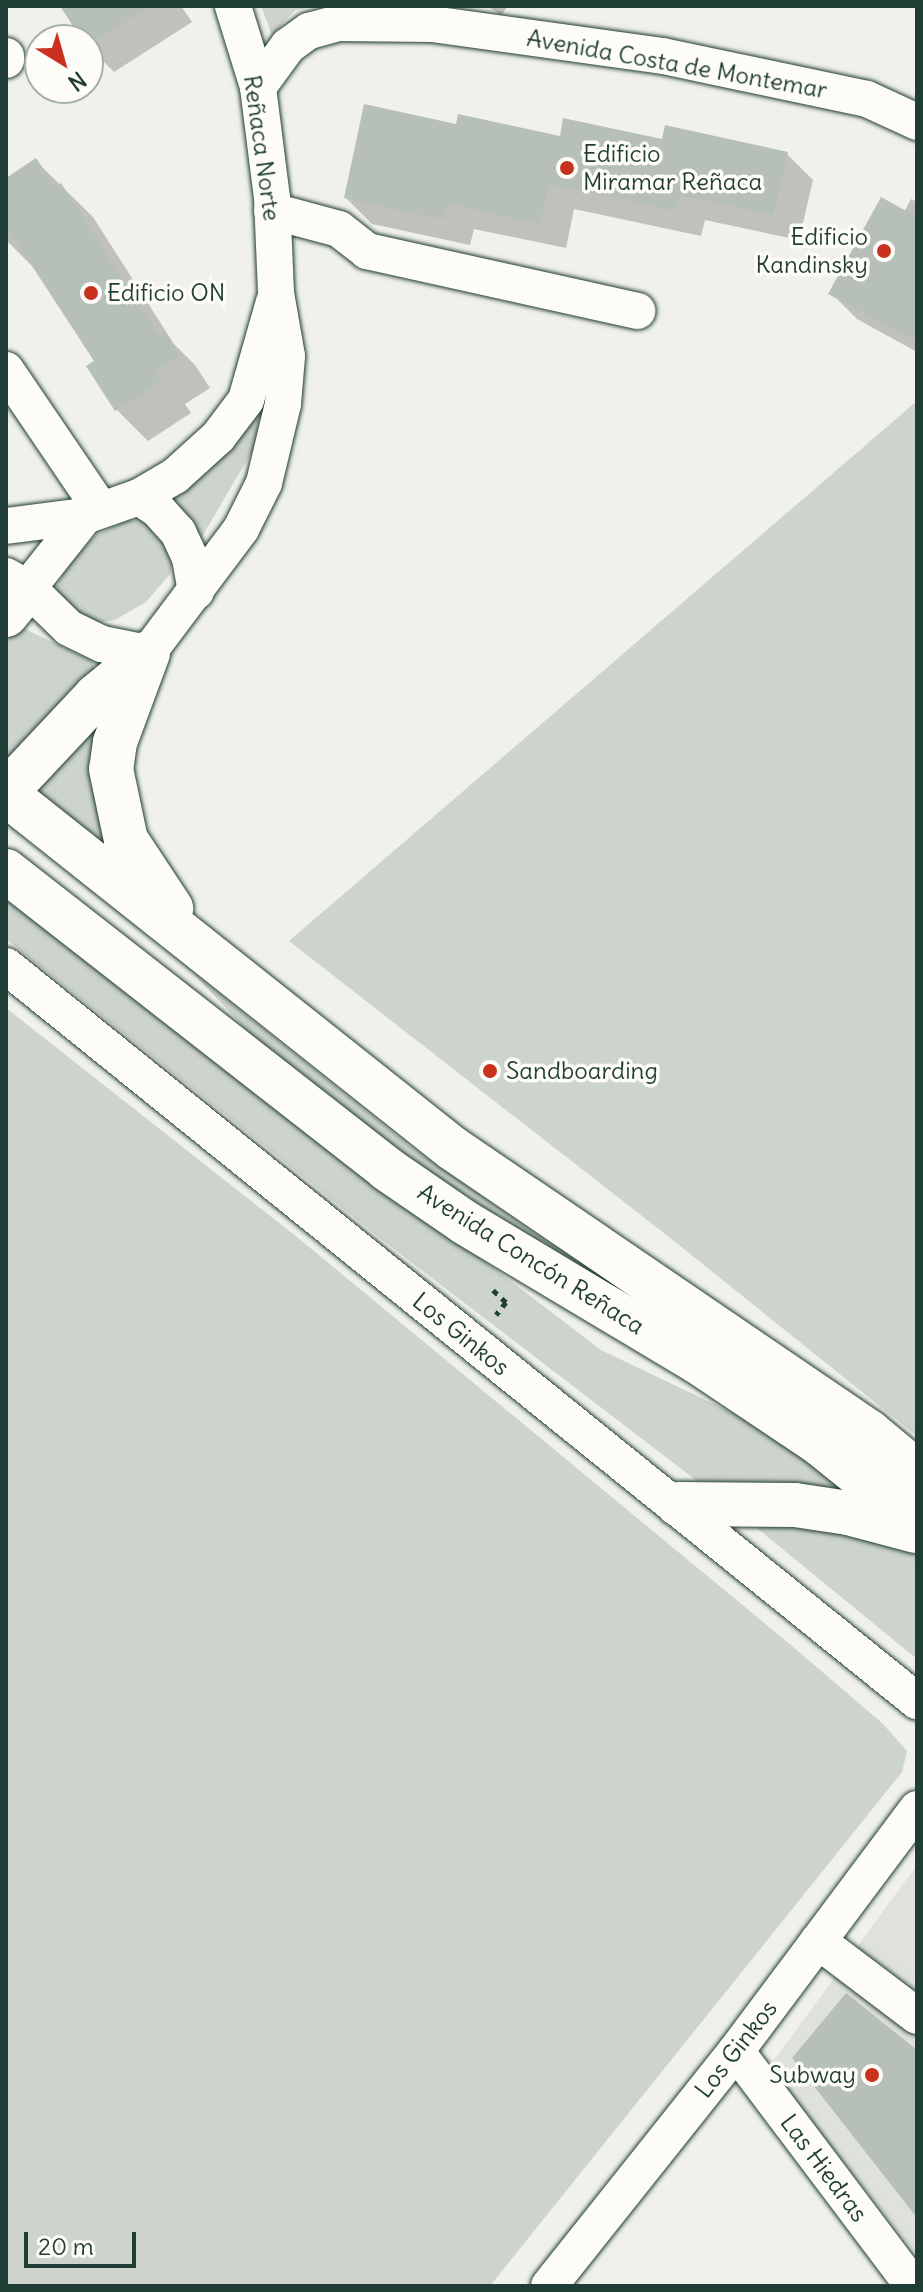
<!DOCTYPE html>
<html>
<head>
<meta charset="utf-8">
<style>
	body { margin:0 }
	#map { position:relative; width:923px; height:2292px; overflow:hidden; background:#f0f1eb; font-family:Delius,sans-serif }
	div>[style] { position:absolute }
	.built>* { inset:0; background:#dfe2dc }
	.green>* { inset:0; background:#cdd3cd }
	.shadow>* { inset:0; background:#0003 }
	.building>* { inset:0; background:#b6bfb8 }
	.path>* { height:5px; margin-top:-2.5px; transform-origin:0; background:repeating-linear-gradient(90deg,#1f3d34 0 6px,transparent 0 12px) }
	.roads { filter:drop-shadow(0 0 2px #1f3d34) drop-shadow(0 0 2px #1f3d34) }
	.minor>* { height:36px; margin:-18px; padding:0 18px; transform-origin:18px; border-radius:18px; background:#fdfcf7 }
	.major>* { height:44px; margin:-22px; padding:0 22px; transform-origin:22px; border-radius:22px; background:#fdfcf7 }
	.dots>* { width:22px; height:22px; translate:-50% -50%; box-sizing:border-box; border:4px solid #fdfcf7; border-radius:50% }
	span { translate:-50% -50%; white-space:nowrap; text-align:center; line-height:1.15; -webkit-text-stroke:7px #fdfcf7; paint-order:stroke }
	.street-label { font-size:24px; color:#1f3d34 }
	.poi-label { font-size:24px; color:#1f3d34 }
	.left { translate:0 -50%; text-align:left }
	.right { translate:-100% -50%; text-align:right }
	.frame { position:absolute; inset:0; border:8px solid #1f3d34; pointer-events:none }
	.north { position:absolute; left:24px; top:24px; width:80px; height:80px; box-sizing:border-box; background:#fdfcf7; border:2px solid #a4b0a9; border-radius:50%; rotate:143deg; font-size:22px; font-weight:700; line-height:32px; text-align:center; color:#1f3d34 }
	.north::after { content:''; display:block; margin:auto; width:28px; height:36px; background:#c8321e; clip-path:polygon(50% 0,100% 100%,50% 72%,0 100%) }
	.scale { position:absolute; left:24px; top:2232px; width:112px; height:36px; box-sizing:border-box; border:4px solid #1f3d34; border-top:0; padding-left:10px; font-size:24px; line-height:28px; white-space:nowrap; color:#1f3d34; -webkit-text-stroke:6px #fdfcf7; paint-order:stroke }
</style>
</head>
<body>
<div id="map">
	<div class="built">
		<div style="clip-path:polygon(917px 1865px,917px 2255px,769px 2067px)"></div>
	</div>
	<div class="green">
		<div style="clip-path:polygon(261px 6px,319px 6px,295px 10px,272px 35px)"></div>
		<div style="clip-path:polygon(917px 401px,917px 1436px,669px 1237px,289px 941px)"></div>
		<div style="clip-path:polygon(262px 405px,253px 450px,200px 540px,162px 495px)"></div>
		<div style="clip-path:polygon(147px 520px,173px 554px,170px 574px,146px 602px,115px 620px,88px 624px,55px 590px,66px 568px,95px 536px,125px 521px)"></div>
		<div style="clip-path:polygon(25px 629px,92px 661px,96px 675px,6px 760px,6px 645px,13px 631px)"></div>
		<div style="clip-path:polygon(108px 697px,95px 782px,98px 816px,108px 837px,103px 842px,36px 793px,36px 781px)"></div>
		<div style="clip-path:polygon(6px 896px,601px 1350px,781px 1436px,853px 1496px,697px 1481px,377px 1236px,6px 939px)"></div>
		<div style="clip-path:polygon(192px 972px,411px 1147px,569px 1257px,427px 1180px,278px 1063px)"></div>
		<div style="clip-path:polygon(6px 1008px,297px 1237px,792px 1646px,882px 1723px,907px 1751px,902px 1772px,490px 2286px,6px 2286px)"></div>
		<div style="clip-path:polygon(741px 1515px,900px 1536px,917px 1550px,917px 1659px)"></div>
	</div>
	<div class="shadow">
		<div style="clip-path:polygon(63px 6px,181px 6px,192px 22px,114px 72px,88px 46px,88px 40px,84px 40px)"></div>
		<div style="clip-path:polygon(487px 6px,508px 6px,501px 15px)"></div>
		<div style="clip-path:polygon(457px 126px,561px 138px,664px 142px,787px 154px,813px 180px,799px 240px,705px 220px,701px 236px,574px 209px,566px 248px,474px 229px,470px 245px,372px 224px,346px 198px)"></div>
		<div style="clip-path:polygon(36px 161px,93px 217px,174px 344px,195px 365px,210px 388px,185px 404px,191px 413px,148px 441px,116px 409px,96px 362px,38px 272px,6px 240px,6px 180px)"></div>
		<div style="clip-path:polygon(911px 199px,917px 202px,917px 352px,857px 319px,831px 293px,904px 212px)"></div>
	</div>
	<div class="building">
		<div style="clip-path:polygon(60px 6px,150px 6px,88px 46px,88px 40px,82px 40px)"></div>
		<div style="clip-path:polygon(364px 104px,456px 124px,458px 114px,560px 136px,563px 118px,662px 139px,665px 125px,788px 152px,773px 215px,679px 195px,675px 211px,549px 184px,540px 224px,449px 204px,444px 220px,344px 198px)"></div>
		<div style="clip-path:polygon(36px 158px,55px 187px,61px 183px,158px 334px,164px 331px,180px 356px,155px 372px,161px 381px,115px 411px,86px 366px,94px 361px,6px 226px,6px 178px)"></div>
		<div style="clip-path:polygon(881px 197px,917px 217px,917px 341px,828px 294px)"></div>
		<div style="clip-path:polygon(846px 1993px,917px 2050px,917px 2218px,792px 2058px)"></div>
	</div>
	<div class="path">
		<div style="left:493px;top:1290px;width:18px;rotate:43deg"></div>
		<div style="left:506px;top:1302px;width:16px;rotate:128deg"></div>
	</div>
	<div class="roads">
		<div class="minor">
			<div style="left:6px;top:56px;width:4px;rotate:90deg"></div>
			<div style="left:258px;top:87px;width:51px;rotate:-53.8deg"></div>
			<div style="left:288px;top:46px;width:26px;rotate:-36deg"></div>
			<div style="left:309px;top:31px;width:31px;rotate:-15deg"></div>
			<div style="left:339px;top:23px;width:93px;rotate:0.6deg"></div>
			<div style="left:432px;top:24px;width:233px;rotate:7.9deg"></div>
			<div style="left:663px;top:56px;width:208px;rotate:11.9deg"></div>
			<div style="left:867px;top:99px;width:55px;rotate:24.7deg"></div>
			<div style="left:272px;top:211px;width:69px;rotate:15deg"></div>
			<div style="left:339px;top:229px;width:36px;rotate:38deg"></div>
			<div style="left:367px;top:251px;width:277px;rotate:12.5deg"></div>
			<div style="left:6px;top:370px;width:169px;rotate:55.8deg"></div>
			<div style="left:139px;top:497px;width:23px;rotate:34deg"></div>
			<div style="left:158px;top:510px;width:30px;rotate:48deg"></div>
			<div style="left:178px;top:532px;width:29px;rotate:65deg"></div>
			<div style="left:190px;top:558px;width:34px;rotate:80deg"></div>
			<div style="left:6px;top:526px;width:80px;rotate:-7.2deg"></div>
			<div style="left:85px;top:516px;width:57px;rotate:-19.4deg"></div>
			<div style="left:139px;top:497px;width:42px;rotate:-30.3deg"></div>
			<div style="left:175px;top:476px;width:58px;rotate:-42.2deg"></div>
			<div style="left:218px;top:437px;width:46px;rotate:-52.9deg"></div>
			<div style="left:246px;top:400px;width:102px;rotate:-74.1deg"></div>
			<div style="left:6px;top:576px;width:25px;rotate:29deg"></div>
			<div style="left:28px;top:588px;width:57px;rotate:44.3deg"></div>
			<div style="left:69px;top:628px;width:37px;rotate:26deg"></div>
			<div style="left:102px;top:644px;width:47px;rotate:11.1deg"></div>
			<div style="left:148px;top:653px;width:155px;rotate:-53.1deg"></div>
			<div style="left:241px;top:529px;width:51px;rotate:-63.4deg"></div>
			<div style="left:264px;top:483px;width:81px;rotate:-76.5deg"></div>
			<div style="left:283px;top:404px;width:48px;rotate:-85.2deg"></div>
			<div style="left:287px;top:356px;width:64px;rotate:-99.9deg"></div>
			<div style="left:276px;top:293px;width:95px;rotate:-92.4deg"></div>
			<div style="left:272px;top:198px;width:112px;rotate:-97.2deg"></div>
			<div style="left:258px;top:87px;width:85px;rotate:-107.2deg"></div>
			<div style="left:28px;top:588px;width:92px;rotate:-51.6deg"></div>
			<div style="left:6px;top:966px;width:1171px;rotate:38.9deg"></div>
			<div style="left:818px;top:1941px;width:124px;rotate:37.1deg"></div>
			<div style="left:736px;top:2051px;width:294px;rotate:53deg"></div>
			<div style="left:549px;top:2286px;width:300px;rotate:-51.5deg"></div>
			<div style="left:736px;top:2051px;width:302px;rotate:-53.2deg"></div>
		</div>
		<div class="major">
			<div style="left:6px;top:615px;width:35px;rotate:-51deg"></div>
			<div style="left:148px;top:653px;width:95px;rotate:110.3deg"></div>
			<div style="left:115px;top:742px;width:27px;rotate:98deg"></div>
			<div style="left:111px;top:769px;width:73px;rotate:78.1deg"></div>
			<div style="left:126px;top:840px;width:82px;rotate:56.5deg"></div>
			<div style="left:6px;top:792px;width:132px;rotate:-46.8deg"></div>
			<div style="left:96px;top:696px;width:65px;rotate:-39.4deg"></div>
			<div style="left:6px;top:794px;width:569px;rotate:38.44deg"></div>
			<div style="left:452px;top:1148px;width:505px;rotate:34.26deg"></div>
			<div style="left:869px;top:1432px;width:62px;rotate:39.8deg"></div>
			<div style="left:6px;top:871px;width:484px;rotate:38deg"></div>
			<div style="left:387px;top:1169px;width:93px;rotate:34.5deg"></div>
			<div style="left:464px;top:1222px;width:273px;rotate:30.9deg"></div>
			<div style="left:698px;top:1362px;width:146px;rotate:33.8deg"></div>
			<div style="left:819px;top:1443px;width:126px;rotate:38.9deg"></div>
			<div style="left:678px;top:1504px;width:117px;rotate:0.5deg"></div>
			<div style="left:795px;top:1505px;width:54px;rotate:8.6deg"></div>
			<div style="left:848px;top:1513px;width:70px;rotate:14.8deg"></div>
		</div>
	</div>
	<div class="dots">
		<div style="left:567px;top:168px;background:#c8321e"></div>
		<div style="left:884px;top:251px;background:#c8321e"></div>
		<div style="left:91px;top:293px;background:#c8321e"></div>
		<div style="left:490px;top:1071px;background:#c8321e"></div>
		<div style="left:872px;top:2075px;background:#c8321e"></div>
	</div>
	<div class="street-label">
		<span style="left:677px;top:64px;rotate:10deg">Avenida Costa de Montemar</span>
		<span style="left:262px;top:148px;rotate:82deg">Reñaca Norte</span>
		<span style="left:531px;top:1259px;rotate:32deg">Avenida Concón Reñaca</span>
		<span style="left:461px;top:1334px;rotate:39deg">Los Ginkos</span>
		<span style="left:736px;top:2049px;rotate:-52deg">Los Ginkos</span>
		<span style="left:824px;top:2168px;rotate:53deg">Las Hiedras</span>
	</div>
	<div class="poi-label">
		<span class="left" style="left:583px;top:168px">Edificio<br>Miramar Reñaca</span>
		<span class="right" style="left:868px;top:251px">Edificio<br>Kandinsky</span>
		<span class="left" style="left:107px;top:293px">Edificio ON</span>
		<span class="left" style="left:506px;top:1071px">Sandboarding</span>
		<span class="right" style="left:856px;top:2075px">Subway</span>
	</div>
	<div class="frame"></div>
	<div class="north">N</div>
	<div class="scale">20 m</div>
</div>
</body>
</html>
